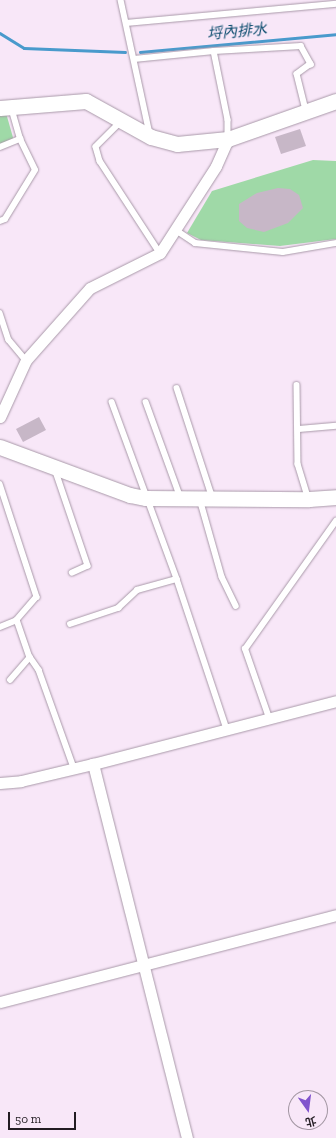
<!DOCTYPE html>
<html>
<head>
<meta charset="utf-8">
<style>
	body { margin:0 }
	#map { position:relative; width:336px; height:1138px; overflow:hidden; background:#f8e7f8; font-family:"Zilla Slab","Noto Sans TC",serif }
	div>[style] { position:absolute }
	.green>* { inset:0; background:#9fd9a7 }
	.stream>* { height:2.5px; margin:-1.25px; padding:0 1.25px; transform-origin:1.25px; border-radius:1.25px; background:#499acc }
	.building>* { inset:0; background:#c7b7c7 }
	.roads { filter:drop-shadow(0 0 1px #a999a9) drop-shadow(0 0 1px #a999a9) }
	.lane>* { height:5.5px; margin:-2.75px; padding:0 2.75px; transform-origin:2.75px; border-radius:2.75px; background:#fff }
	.street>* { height:11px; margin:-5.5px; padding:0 5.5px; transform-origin:5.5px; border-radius:5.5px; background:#fff }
	.secondary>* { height:15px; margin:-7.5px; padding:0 7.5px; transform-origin:7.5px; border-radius:7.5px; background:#fff }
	span { translate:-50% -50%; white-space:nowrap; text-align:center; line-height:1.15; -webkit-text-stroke:3px #f8e7f8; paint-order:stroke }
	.water-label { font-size:15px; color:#0a4b6d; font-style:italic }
	.north { position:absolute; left:288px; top:1090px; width:40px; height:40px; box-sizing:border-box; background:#f8e7f8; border:1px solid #a296a2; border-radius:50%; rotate:166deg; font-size:11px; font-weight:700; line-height:16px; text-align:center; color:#221c22 }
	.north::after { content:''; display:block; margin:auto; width:14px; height:18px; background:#8154cd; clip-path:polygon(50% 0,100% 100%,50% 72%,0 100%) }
	.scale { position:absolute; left:8px; top:1112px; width:68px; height:18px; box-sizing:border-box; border:2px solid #221c22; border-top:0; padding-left:5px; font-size:12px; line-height:14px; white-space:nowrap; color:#221c22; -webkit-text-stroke:3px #f8e7f8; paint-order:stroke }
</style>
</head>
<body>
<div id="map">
	<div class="green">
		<div style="clip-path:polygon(6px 113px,14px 141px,0 145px,0 115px)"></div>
		<div style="clip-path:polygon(313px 160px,336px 161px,336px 239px,280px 246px,201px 240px,187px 233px,212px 191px)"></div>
	</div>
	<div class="stream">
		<div style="left:0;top:33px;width:28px;rotate:32deg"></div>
		<div style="left:24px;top:48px;width:101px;rotate:2.3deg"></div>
		<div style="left:140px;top:52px;width:197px;rotate:-5.2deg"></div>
	</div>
	<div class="building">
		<div style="clip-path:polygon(300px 129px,306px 146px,281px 154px,275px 137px)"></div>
		<div style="clip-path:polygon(278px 188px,290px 189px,299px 195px,303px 208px,288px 223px,264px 232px,247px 228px,239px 221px,239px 204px,257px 193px)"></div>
		<div style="clip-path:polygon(39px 417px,46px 430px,23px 442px,16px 429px)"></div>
	</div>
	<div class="roads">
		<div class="lane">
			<div style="left:121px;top:0;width:137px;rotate:77.8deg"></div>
			<div style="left:126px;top:23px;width:211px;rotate:-5.2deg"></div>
			<div style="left:214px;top:51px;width:87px;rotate:-3.3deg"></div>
			<div style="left:301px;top:46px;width:21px;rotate:61deg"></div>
			<div style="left:311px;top:64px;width:17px;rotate:144deg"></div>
			<div style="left:297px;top:74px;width:38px;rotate:76deg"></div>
			<div style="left:134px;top:59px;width:80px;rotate:-5.7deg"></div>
			<div style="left:214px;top:51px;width:70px;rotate:78.5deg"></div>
			<div style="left:228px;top:120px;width:19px;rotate:90deg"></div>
			<div style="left:121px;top:122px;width:35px;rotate:135deg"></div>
			<div style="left:96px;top:147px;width:15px;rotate:74deg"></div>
			<div style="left:100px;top:161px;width:110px;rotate:56.9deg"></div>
			<div style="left:0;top:147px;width:22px;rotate:-22deg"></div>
			<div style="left:0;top:221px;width:5px;rotate:-22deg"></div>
			<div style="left:5px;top:219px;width:57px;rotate:-58.5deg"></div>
			<div style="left:35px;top:170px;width:34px;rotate:-116deg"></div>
			<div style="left:20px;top:139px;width:32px;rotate:-106deg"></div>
			<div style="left:176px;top:230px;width:23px;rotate:34deg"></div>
			<div style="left:195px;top:243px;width:88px;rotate:5.8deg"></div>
			<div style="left:283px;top:252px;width:54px;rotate:-9.6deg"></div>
			<div style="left:0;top:313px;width:28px;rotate:72deg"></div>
			<div style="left:9px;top:340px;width:26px;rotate:50deg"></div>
			<div style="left:297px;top:385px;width:79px;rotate:89.3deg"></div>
			<div style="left:298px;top:464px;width:34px;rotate:73deg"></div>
			<div style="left:177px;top:388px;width:114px;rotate:72deg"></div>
			<div style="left:112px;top:402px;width:189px;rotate:69.8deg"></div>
			<div style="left:177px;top:579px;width:158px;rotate:71.6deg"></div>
			<div style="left:146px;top:402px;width:102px;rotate:70deg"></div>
			<div style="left:299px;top:429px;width:37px;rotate:-5deg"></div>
			<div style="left:55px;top:469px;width:102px;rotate:71.2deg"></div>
			<div style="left:88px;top:566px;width:17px;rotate:156deg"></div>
			<div style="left:0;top:484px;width:119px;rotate:71.9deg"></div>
			<div style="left:37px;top:597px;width:30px;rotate:131deg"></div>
			<div style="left:200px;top:499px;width:81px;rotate:74.2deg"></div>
			<div style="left:222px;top:577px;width:32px;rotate:64deg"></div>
			<div style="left:70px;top:624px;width:51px;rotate:-18.4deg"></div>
			<div style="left:118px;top:608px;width:26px;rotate:-43deg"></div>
			<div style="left:137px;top:590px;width:41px;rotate:-15.4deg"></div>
			<div style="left:0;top:627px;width:18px;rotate:-22deg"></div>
			<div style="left:17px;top:620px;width:39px;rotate:71deg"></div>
			<div style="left:30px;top:657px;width:16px;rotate:55deg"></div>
			<div style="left:39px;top:670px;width:104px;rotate:70.3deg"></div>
			<div style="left:10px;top:680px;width:30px;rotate:-49deg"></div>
			<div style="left:269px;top:718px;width:73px;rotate:-109.2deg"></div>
			<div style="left:245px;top:649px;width:157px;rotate:-54.6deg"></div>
		</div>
		<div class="street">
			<div style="left:0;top:417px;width:63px;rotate:-65.5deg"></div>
			<div style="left:26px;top:360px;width:96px;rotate:-48.4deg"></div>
			<div style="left:90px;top:288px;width:78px;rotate:-26.6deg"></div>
			<div style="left:160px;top:253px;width:103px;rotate:-57.2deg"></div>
			<div style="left:216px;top:166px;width:30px;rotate:-66deg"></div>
			<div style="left:0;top:783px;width:21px;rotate:-5deg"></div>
			<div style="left:21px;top:781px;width:74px;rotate:-13.3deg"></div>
			<div style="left:0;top:1002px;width:347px;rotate:-14.5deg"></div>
			<div style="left:187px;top:1138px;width:386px;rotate:-104.1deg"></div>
			<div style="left:93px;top:764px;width:251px;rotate:-14.5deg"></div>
		</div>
		<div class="secondary">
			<div style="left:0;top:108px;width:86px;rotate:-4.7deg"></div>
			<div style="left:86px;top:101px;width:74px;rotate:29deg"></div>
			<div style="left:151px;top:137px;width:27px;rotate:15deg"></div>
			<div style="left:177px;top:144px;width:51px;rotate:-5.6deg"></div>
			<div style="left:228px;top:139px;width:114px;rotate:-19.4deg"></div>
			<div style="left:0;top:447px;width:139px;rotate:20.3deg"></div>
			<div style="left:130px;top:495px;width:16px;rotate:11deg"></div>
			<div style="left:146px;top:498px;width:163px;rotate:0.4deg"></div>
			<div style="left:309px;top:499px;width:27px;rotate:-4deg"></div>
		</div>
	</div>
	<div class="water-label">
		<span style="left:237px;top:32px;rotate:-5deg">埒內排水</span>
	</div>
	<div class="north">北</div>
	<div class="scale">50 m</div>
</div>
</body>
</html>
